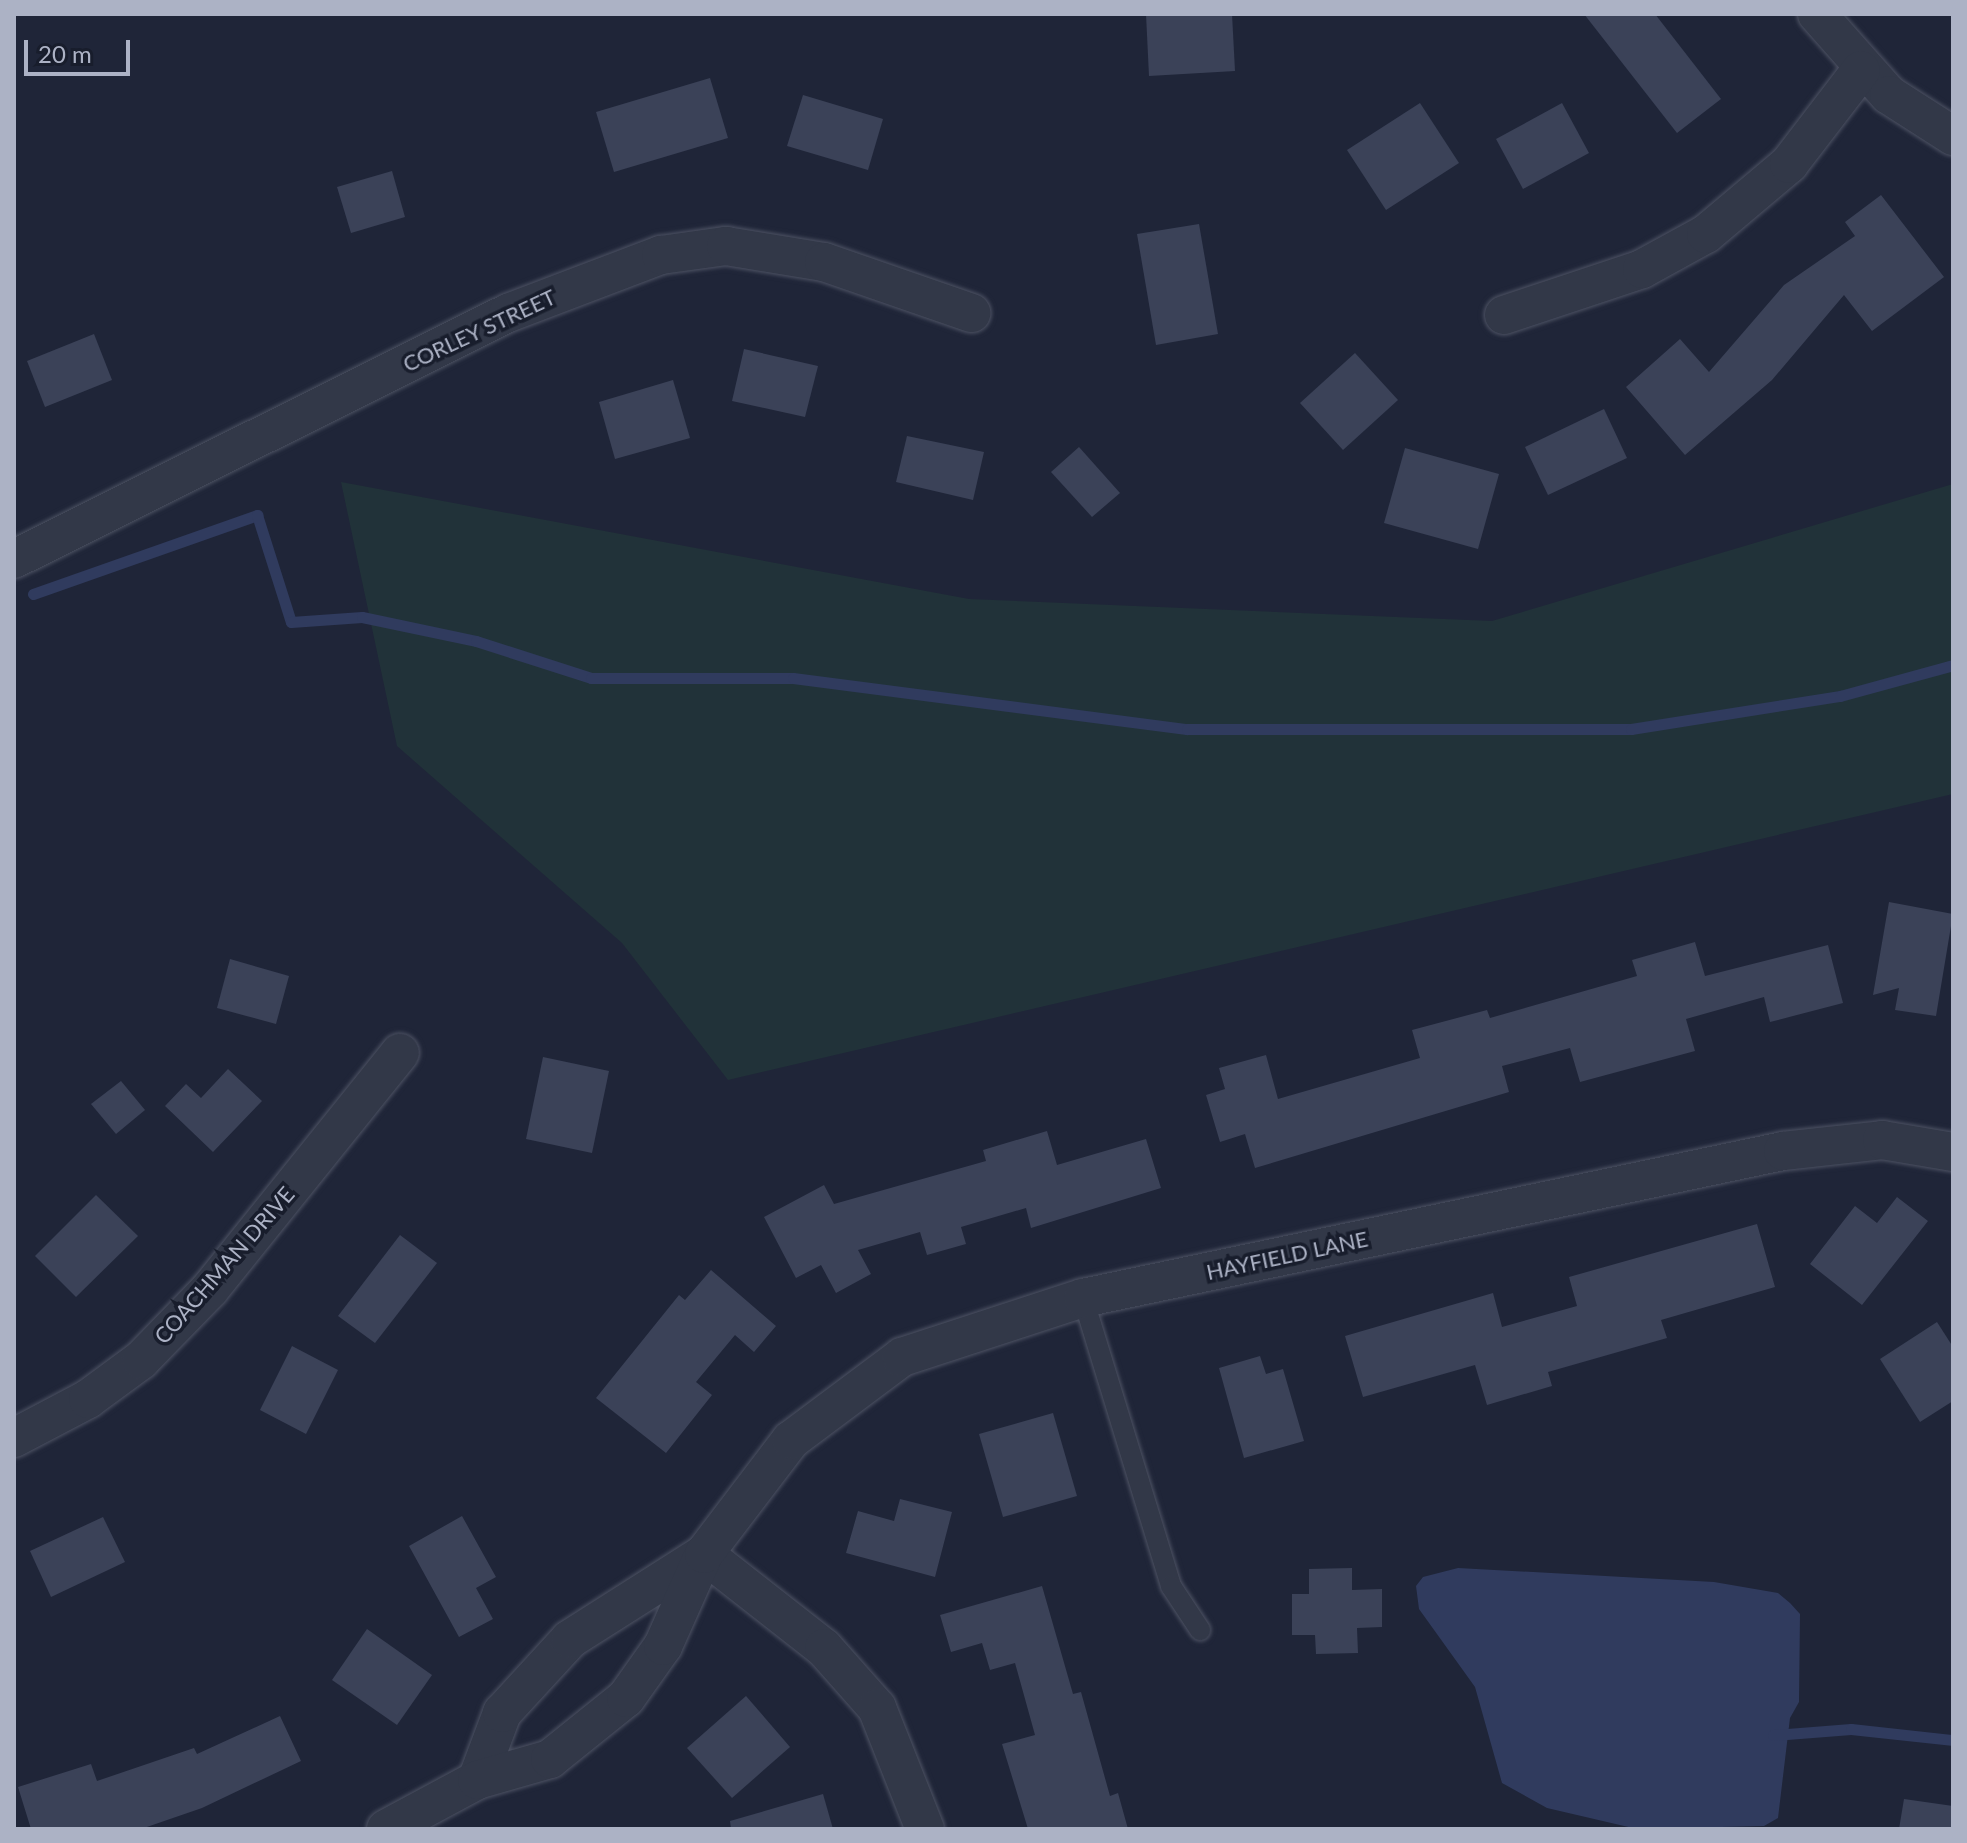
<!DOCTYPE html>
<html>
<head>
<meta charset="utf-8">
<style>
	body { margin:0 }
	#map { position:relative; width:1967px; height:1843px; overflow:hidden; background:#1f2538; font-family:Lato,sans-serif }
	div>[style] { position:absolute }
	.green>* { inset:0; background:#213239 }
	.water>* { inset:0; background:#303b5e }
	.stream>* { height:11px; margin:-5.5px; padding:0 5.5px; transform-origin:5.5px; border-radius:5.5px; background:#303b5e }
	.building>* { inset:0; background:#3b4258 }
	.roads { filter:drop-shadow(0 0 2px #4d5263) drop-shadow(0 0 2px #4d5263) }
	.lane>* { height:20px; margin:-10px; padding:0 10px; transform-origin:10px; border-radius:10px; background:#323848 }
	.street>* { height:38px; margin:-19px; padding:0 19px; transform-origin:19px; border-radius:19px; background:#323848 }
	span { translate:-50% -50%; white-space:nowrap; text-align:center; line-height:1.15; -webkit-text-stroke:7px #181d2c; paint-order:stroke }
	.street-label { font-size:22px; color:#acb2c5 }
	.frame { position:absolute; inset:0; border:16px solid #acb2c5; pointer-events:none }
	.scale { position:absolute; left:24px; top:40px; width:106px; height:36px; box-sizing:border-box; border:4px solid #acb2c5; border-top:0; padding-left:10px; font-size:24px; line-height:28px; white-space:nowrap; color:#acb2c5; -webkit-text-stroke:6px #181d2c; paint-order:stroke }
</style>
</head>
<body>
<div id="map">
	<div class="green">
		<div style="clip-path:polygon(341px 482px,969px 599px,1492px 621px,1953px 484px,1953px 794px,728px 1080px,622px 943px,397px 746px)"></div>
	</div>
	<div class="water">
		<div style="clip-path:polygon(1458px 1568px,1714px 1582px,1778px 1593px,1790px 1603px,1800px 1614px,1799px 1702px,1790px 1718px,1778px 1818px,1764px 1826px,1637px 1829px,1547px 1808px,1502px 1783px,1475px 1687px,1419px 1609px,1416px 1586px,1423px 1577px)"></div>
	</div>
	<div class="stream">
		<div style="left:33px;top:594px;width:238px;rotate:-19.4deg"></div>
		<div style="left:257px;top:515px;width:112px;rotate:72.4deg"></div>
		<div style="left:291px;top:622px;width:71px;rotate:-4deg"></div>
		<div style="left:362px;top:617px;width:116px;rotate:11.9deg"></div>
		<div style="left:476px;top:641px;width:121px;rotate:17.8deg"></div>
		<div style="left:591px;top:678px;width:202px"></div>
		<div style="left:793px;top:678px;width:397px;rotate:7.4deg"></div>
		<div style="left:1187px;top:729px;width:444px"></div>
		<div style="left:1631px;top:729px;width:212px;rotate:-9deg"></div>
		<div style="left:1840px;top:696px;width:117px;rotate:-15.3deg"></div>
		<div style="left:1773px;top:1735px;width:78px;rotate:-4.4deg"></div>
		<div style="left:1851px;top:1729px;width:103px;rotate:6.2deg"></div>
	</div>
	<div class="building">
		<div style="clip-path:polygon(1146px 14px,1232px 14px,1235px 71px,1149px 76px)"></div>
		<div style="clip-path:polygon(1584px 14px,1655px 14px,1721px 99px,1677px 133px)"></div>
		<div style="clip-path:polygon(710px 78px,728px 138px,614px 172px,596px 112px)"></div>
		<div style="clip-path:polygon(803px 95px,883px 119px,868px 170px,787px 146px)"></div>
		<div style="clip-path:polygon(1420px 103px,1459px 163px,1386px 210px,1347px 150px)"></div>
		<div style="clip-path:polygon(1562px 103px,1589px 153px,1523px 189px,1496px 139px)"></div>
		<div style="clip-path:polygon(392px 171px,405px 217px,351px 233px,337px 187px)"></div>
		<div style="clip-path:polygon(1881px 195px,1944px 277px,1872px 331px,1844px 295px,1772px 380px,1685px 455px,1626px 387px,1680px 339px,1709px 372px,1784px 285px,1855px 236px,1845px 222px)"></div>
		<div style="clip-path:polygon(1199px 224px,1218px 334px,1156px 345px,1137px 234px)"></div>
		<div style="clip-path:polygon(94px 334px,112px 380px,45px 407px,27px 361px)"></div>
		<div style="clip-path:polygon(744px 349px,818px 366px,805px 417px,732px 401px)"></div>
		<div style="clip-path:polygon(1355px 353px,1398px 400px,1343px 450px,1300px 403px)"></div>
		<div style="clip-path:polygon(673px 380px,690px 438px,615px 459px,599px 402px)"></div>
		<div style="clip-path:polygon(1604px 409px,1627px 458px,1548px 495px,1525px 447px)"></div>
		<div style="clip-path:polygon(907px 436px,984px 452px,973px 500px,896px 482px)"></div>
		<div style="clip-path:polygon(1079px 447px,1120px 493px,1092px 517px,1051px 472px)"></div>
		<div style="clip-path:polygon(1405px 448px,1499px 474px,1478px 549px,1384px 523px)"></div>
		<div style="clip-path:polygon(1889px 902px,1953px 914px,1936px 1016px,1895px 1010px,1899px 988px,1873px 995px)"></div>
		<div style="clip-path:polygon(1695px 942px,1705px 976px,1828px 945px,1843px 1003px,1770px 1022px,1764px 997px,1686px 1019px,1695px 1051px,1580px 1082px,1570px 1048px,1502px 1066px,1509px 1092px,1255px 1168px,1245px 1134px,1220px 1142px,1206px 1095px,1225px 1089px,1219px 1068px,1266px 1055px,1278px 1099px,1420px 1058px,1412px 1030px,1487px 1010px,1490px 1018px,1637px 976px,1632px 960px)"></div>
		<div style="clip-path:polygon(230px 959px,289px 976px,276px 1024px,217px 1008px)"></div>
		<div style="clip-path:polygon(543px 1057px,609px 1071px,592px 1153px,526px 1139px)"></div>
		<div style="clip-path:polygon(228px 1069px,262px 1101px,213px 1152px,165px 1106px,186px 1084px,201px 1098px)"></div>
		<div style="clip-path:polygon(121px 1081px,145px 1110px,116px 1134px,91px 1104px)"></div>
		<div style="clip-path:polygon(1047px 1131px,1057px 1165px,1146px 1139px,1161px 1188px,1031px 1228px,1026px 1208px,961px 1227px,966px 1244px,927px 1255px,920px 1232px,858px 1250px,871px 1274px,836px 1293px,821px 1265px,796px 1278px,764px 1217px,824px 1185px,834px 1204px,986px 1161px,983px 1150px)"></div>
		<div style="clip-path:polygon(96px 1195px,138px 1236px,76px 1297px,35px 1256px)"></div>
		<div style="clip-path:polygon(1897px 1197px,1928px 1221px,1862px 1305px,1810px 1264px,1855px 1206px,1877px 1223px)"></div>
		<div style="clip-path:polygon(1757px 1224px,1775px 1287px,1661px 1320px,1667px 1338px,1548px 1372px,1552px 1386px,1487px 1405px,1475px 1365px,1363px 1397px,1345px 1336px,1493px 1293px,1502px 1327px,1577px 1306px,1569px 1277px)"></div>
		<div style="clip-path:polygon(400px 1235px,437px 1263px,375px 1343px,338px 1316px)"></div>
		<div style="clip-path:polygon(711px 1270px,776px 1326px,754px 1352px,735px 1335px,696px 1382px,712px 1395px,666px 1453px,596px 1398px,679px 1295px,685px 1300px)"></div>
		<div style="clip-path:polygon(1937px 1322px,1953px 1347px,1953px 1401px,1920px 1422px,1880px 1359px)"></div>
		<div style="clip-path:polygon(292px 1346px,338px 1370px,306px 1434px,260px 1410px)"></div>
		<div style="clip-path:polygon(1260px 1356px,1266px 1374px,1283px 1369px,1304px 1441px,1244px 1458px,1219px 1368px)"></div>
		<div style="clip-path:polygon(1053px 1413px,1077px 1496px,1003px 1517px,979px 1434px)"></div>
		<div style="clip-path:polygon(900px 1499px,952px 1512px,935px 1577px,846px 1553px,858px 1511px,894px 1521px)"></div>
		<div style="clip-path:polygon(462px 1516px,496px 1577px,476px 1588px,493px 1619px,459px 1637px,409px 1546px)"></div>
		<div style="clip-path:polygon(103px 1517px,125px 1562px,51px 1597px,30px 1551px)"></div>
		<div style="clip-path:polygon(1352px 1568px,1352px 1590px,1382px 1589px,1382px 1627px,1357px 1628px,1358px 1653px,1316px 1654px,1315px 1635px,1292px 1635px,1292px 1594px,1309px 1594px,1309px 1569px)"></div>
		<div style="clip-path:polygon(1042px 1586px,1073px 1694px,1081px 1692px,1110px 1796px,1118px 1793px,1128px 1829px,1028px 1829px,1002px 1744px,1035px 1735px,1015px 1663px,990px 1670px,982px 1643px,951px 1652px,940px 1615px)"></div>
		<div style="clip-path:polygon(367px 1629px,432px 1675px,397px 1725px,332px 1680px)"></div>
		<div style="clip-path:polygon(746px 1696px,790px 1747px,732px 1798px,687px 1748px)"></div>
		<div style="clip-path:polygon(280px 1716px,301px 1761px,202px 1808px,141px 1829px,31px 1829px,18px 1787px,91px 1764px,97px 1781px,194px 1748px,197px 1754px)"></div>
		<div style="clip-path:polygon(823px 1794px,833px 1829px,731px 1829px,730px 1821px)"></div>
		<div style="clip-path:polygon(1904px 1799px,1953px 1806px,1953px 1829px,1899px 1829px)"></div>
	</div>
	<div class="roads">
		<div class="lane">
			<div style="left:1083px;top:1298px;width:301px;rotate:73deg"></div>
			<div style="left:1171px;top:1586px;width:53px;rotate:56.6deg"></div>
		</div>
		<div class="street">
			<div style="left:1817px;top:14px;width:108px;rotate:48.4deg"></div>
			<div style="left:1889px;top:95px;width:76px;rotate:32.6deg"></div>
			<div style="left:1504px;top:315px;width:145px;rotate:-18.4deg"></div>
			<div style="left:1642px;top:269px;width:73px;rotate:-28.7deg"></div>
			<div style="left:1706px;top:234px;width:109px;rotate:-40.1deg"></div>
			<div style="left:1789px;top:164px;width:118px;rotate:-52.5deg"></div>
			<div style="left:14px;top:559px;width:552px;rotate:-26.47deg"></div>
			<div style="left:508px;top:313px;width:164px;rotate:-20.8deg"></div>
			<div style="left:661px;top:255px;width:66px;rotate:-7.9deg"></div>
			<div style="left:726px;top:246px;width:99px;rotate:9.3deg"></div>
			<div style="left:824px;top:262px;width:156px;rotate:19.1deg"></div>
			<div style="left:14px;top:1438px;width:84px;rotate:-27.8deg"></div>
			<div style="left:88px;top:1399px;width:66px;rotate:-36.3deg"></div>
			<div style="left:141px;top:1360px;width:99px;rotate:-45.8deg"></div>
			<div style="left:210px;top:1289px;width:303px;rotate:-51.2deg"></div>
			<div style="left:704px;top:1554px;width:152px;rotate:38.1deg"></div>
			<div style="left:824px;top:1648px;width:80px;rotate:48.5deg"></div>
			<div style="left:877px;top:1708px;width:130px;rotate:68.4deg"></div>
			<div style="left:477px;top:1780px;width:72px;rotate:-69.5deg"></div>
			<div style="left:502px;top:1713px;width:100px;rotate:-47.4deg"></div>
			<div style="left:570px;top:1639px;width:159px;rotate:-32.4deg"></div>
			<div style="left:386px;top:1829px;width:103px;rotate:-28.3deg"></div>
			<div style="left:477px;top:1780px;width:76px;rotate:-16deg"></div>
			<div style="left:550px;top:1759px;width:97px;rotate:-38.8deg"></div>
			<div style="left:626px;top:1698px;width:64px;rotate:-54.6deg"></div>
			<div style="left:663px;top:1646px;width:101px;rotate:-66deg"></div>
			<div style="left:704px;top:1554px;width:143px;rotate:-52.7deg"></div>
			<div style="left:791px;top:1440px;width:139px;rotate:-36.8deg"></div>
			<div style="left:902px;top:1357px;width:190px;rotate:-18.1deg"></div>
			<div style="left:1083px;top:1298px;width:715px;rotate:-11.86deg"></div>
			<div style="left:1783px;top:1151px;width:100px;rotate:-6.3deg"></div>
			<div style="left:1882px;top:1140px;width:72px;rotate:9.6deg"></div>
		</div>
	</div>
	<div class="street-label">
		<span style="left:479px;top:330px;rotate:-25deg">CORLEY STREET</span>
		<span style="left:1287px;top:1255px;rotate:-12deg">HAYFIELD LANE</span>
		<span style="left:224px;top:1265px;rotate:-49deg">COACHMAN DRIVE</span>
	</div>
	<div class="frame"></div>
	<div class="scale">20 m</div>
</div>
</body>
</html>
